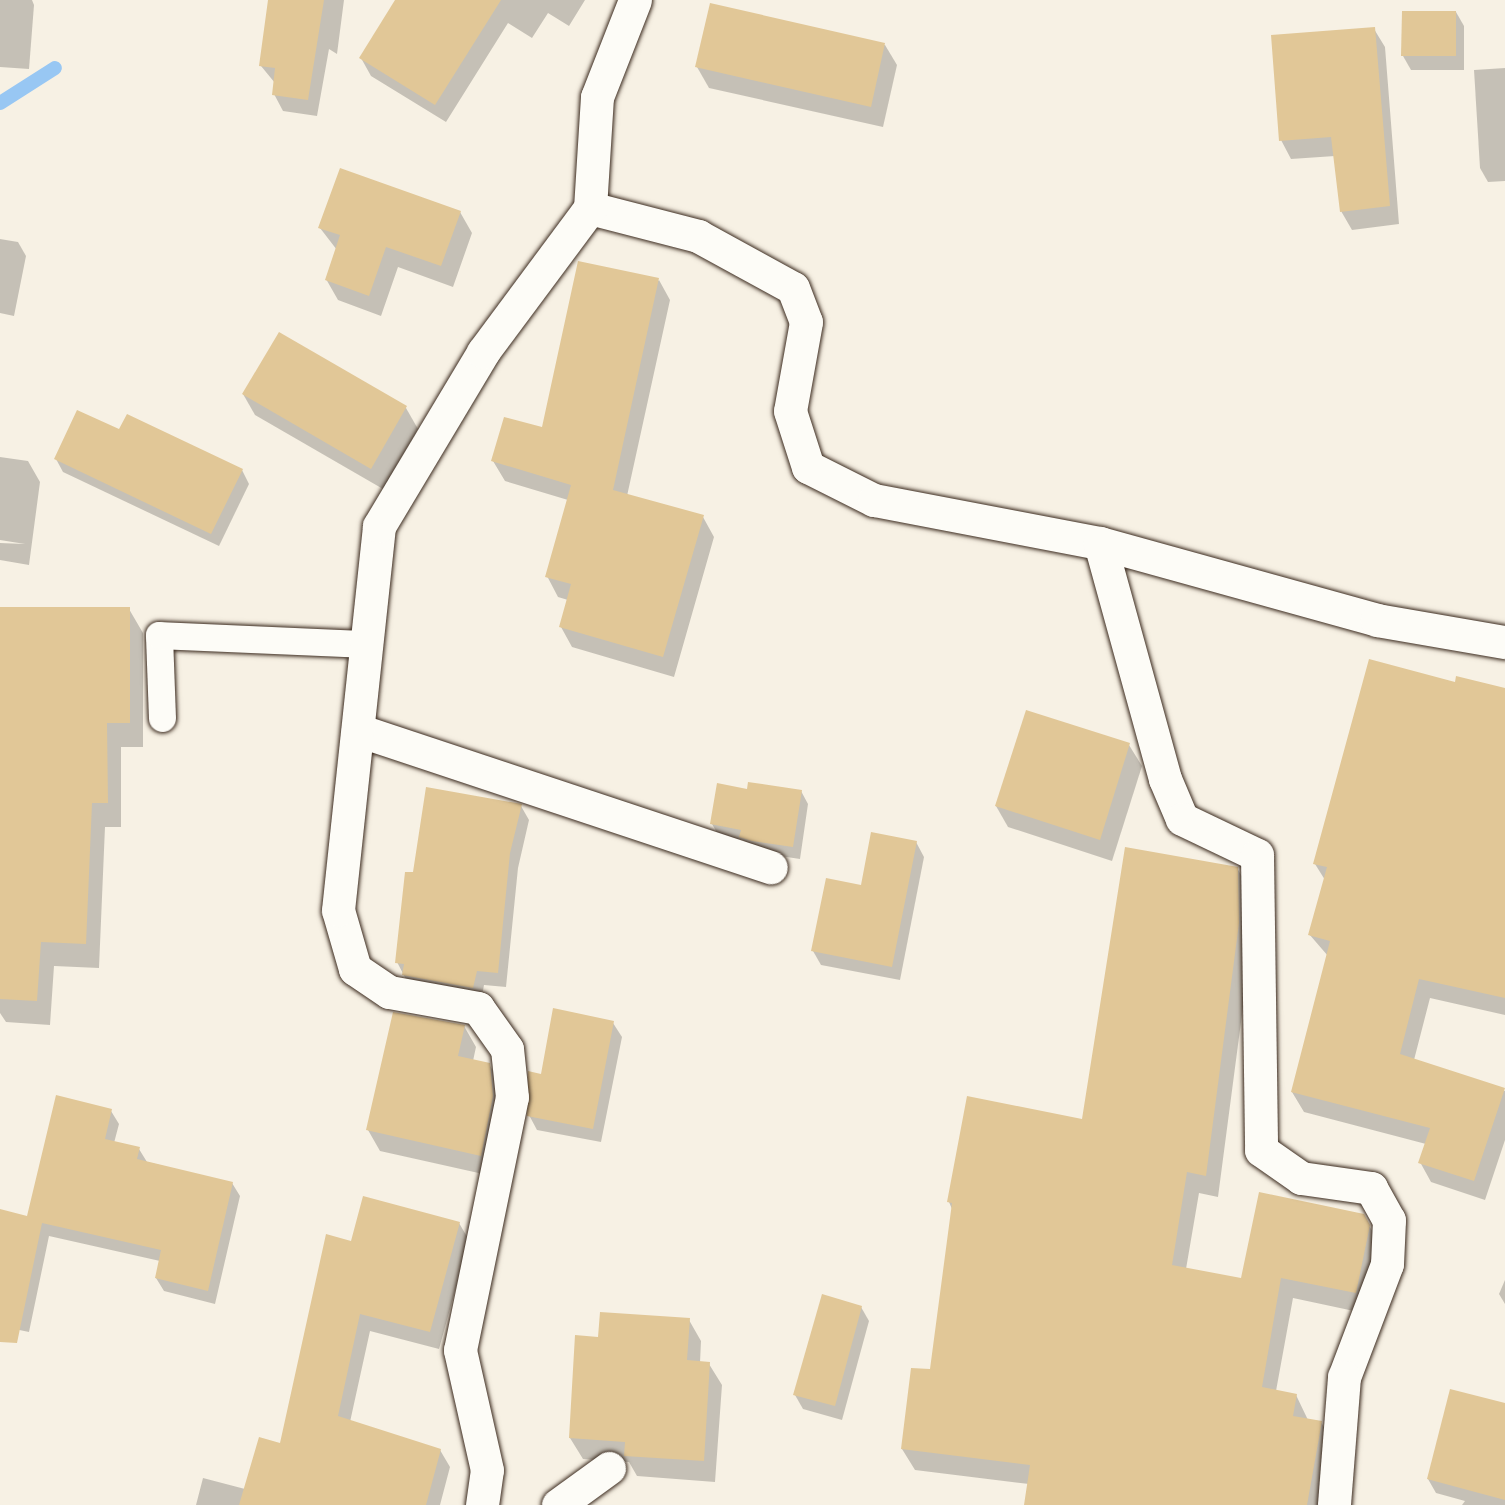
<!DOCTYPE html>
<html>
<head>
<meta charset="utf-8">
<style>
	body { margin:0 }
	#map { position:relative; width:1505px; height:1505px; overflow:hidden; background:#f7f1e4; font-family:Mynerve,sans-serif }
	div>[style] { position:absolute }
	.shadow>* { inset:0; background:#0003 }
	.stream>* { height:14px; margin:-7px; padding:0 7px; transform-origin:7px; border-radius:7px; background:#98c7f3 }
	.building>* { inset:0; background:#e1c797 }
	.roads { filter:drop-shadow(0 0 2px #3b2a1e) drop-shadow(0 0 2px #3b2a1e) }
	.lane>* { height:27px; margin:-13.5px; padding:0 13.5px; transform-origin:13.5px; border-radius:13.5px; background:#fdfcf7 }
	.street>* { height:33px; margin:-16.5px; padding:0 16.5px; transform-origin:16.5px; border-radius:16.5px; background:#fdfcf7 }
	span { translate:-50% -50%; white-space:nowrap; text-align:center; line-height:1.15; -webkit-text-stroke:4.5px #fdfcf7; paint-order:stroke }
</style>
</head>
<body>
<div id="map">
	<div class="shadow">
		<div style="clip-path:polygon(0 0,32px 0,34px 5px,29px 69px,0 67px)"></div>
		<div style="clip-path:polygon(269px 0,344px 0,337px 54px,329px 49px,317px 116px,283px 111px,274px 94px,275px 83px,261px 66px)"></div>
		<div style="clip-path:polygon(397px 0,585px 0,569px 26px,548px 13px,532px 38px,508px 23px,446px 122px,371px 76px,361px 58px)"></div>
		<div style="clip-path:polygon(1456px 12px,1464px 26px,1464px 70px,1411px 70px,1403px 56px)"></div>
		<div style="clip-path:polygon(1374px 29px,1385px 47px,1399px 224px,1352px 230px,1341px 211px,1335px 156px,1291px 159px,1281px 140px)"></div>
		<div style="clip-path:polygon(885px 45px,897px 65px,883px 127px,709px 88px,697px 67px)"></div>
		<div style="clip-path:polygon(1505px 68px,1505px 181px,1488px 182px,1480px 168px,1474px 70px)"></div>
		<div style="clip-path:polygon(460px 212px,472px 233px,453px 287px,398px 267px,381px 316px,338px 300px,326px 279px,337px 250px,320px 228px)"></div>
		<div style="clip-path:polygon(0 239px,18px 242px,26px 256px,14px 316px,0 313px)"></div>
		<div style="clip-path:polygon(659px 280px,670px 300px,627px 496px,703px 517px,714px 537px,674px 677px,572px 647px,561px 627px,568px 600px,558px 597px,547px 576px,568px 500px,505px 481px,493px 461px,543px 429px)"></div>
		<div style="clip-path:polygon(279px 334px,406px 408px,418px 429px,383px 489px,255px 415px,243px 394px)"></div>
		<div style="clip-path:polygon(120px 431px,242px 470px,249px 484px,219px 546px,63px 472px,56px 459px)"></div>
		<div style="clip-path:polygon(0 457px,28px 461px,40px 482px,29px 565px,0 560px,0 543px,25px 544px,0 540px)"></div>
		<div style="clip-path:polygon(0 608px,129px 609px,143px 633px,143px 747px,121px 747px,121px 827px,105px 827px,99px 968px,54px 966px,50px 1025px,6px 1022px,0 1013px)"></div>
		<div style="clip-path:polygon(1456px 684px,1505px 690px,1505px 1015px,1430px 998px,1414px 1060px,1505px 1091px,1505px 1140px,1485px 1200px,1431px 1182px,1420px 1162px,1426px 1144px,1304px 1112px,1292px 1092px,1328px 956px,1309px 934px,1325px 880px,1315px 864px)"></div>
		<div style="clip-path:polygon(1129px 745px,1142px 766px,1112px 861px,1008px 827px,996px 806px)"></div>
		<div style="clip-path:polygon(748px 791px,801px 791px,808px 804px,800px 859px,760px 853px,743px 840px,719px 836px,712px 824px)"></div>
		<div style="clip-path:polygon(521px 806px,529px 820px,518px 868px,506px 987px,484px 985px,481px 1002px,411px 989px,397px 962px,414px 874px)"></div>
		<div style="clip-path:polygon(916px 842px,924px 857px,900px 980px,821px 965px,813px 951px)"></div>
		<div style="clip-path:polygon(1237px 868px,1250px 890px,1251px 946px,1218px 1197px,1199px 1193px,1186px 1269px,1242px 1279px,1363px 1216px,1376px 1237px,1368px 1314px,1293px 1298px,1276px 1391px,1296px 1395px,1308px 1420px,1321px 1422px,1333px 1443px,1322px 1505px,1025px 1505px,1029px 1484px,915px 1470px,902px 1449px,932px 1371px,952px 1209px,949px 1202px,1083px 1121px)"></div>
		<div style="clip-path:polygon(613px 1023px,622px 1037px,601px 1142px,537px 1130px,529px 1115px,542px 1076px)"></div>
		<div style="clip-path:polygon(464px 1026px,476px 1047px,473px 1061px,489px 1064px,501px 1085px,492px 1176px,380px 1151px,368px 1130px)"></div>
		<div style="clip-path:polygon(111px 1111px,119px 1124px,114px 1143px,139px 1149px,147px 1162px,232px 1183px,240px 1196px,215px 1304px,164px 1291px,156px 1278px,160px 1261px,49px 1236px,29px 1332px,0 1326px,0 1211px,28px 1218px)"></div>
		<div style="clip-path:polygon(459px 1223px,469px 1240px,439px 1349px,370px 1331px,350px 1422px,440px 1450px,450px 1467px,440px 1505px,196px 1505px,203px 1478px,245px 1489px,281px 1444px,352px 1243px)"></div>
		<div style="clip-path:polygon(1505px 1280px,1505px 1304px,1499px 1294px)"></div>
		<div style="clip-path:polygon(861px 1307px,869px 1321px,842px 1420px,803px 1409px,795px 1395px)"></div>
		<div style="clip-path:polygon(689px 1320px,701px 1341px,700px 1363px,709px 1364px,722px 1385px,715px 1482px,637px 1476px,629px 1462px,583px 1459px,570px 1438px,600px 1338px)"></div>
		<div style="clip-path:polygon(1505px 1404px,1505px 1505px,1462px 1505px,1465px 1501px,1436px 1493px,1428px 1479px)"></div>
	</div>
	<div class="stream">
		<div style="left:0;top:103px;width:65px;rotate:-32.5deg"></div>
	</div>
	<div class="building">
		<div style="clip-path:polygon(268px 0,324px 0,308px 100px,272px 95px,275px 68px,259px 66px)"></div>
		<div style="clip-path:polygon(395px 0,501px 0,435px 105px,359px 58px)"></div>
		<div style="clip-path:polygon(710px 3px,885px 43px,871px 107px,695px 67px)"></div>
		<div style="clip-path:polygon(1402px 11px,1456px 11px,1456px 56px,1401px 56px)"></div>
		<div style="clip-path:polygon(1375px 27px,1390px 206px,1340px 212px,1331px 137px,1279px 141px,1271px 35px)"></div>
		<div style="clip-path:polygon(340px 168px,461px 211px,441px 266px,386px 247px,369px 296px,325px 280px,340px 235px,318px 228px)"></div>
		<div style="clip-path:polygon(578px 261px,659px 278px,613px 490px,704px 515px,663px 657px,559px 627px,571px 584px,545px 577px,571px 485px,491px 461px,504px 417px,542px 427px)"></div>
		<div style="clip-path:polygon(279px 332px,407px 406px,371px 469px,242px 394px)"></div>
		<div style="clip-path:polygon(77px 410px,119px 429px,127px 414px,243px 469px,211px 534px,54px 459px)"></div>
		<div style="clip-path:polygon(0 607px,130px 607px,130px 723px,107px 723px,108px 803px,92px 803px,86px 944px,41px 942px,37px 1001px,0 999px)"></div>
		<div style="clip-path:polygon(1369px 659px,1455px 682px,1456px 676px,1505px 688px,1505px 998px,1419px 979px,1400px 1054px,1505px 1088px,1474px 1181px,1418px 1163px,1430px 1128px,1291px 1092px,1330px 941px,1308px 935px,1327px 867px,1313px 864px)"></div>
		<div style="clip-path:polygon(1026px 710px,1130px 743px,1100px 840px,995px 806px)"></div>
		<div style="clip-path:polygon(748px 782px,802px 790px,793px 847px,752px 841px,739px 837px,741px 830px,710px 824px,717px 783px,747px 789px)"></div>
		<div style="clip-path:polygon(426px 787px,522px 804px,510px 853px,498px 973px,477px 971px,473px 988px,402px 975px,404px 964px,395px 963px,405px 872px,413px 872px)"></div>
		<div style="clip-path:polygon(871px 832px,917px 841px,892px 967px,811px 951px,826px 878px,861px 885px)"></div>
		<div style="clip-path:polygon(1125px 847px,1238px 867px,1239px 923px,1206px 1176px,1187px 1172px,1172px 1265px,1241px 1278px,1259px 1192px,1364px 1214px,1370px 1225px,1356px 1293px,1281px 1278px,1262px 1387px,1297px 1394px,1293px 1416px,1322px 1421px,1307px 1505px,1024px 1505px,1030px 1465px,901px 1449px,911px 1368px,930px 1369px,952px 1203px,947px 1202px,967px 1096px,1082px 1119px)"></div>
		<div style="clip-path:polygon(553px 1008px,614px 1021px,593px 1129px,527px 1116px,528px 1071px,541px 1074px)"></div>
		<div style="clip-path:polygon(393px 1012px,465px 1025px,458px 1056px,490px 1063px,493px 1096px,481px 1156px,366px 1130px)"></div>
		<div style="clip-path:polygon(56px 1095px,112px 1109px,105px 1139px,140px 1147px,137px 1159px,233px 1182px,208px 1291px,155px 1278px,161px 1250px,42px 1223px,17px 1343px,0 1342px,0 1209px,27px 1216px)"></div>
		<div style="clip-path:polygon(363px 1196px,460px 1222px,430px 1332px,360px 1314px,338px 1416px,441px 1449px,426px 1505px,239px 1505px,259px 1437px,280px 1443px,326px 1234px,351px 1241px)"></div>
		<div style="clip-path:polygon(822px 1294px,862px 1306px,835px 1406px,793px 1395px)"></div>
		<div style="clip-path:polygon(600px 1312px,690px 1318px,687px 1360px,710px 1362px,704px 1461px,624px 1456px,625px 1442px,569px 1438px,575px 1335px,598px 1337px)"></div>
		<div style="clip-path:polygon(1450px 1389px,1505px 1403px,1505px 1500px,1427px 1479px)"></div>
	</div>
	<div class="roads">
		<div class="lane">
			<div style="left:162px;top:718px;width:83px;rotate:-92.1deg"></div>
			<div style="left:159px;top:635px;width:207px;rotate:2.5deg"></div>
		</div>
		<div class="street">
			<div style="left:590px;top:208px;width:112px;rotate:14.5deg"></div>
			<div style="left:698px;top:236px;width:108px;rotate:28.7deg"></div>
			<div style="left:793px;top:288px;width:36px;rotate:69deg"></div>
			<div style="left:806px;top:322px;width:90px;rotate:100.2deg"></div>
			<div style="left:790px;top:411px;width:59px;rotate:72.2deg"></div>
			<div style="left:808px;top:467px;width:74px;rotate:26.6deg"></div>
			<div style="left:874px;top:500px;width:230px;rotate:10.8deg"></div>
			<div style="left:1100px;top:543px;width:288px;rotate:15.5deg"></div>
			<div style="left:1377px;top:620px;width:130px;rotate:9.8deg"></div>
			<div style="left:1100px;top:543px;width:245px;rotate:74.6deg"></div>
			<div style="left:1165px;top:779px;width:43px;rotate:67deg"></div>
			<div style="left:1182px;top:819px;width:83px;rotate:25.6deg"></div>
			<div style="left:1257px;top:855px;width:295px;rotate:89.2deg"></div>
			<div style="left:1261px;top:1150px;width:49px;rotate:35deg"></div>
			<div style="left:1301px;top:1178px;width:71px;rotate:8.1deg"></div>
			<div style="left:1371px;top:1188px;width:37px;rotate:61deg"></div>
			<div style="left:1389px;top:1220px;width:44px;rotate:92.6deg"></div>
			<div style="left:1387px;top:1264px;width:121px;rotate:110.8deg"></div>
			<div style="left:1344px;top:1377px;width:128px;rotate:94.5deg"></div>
			<div style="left:358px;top:730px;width:435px;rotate:18.4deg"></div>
			<div style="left:482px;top:1505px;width:35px;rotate:-82deg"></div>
			<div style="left:487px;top:1470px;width:123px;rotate:-102.7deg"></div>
			<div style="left:460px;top:1350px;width:258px;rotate:-78.4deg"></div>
			<div style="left:512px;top:1097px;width:48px;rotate:-95.9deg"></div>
			<div style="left:507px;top:1049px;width:50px;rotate:-125.3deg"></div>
			<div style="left:478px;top:1008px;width:90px;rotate:-169.8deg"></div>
			<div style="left:389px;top:992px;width:41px;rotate:-145.9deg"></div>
			<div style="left:355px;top:969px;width:61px;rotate:-106.1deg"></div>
			<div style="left:338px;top:910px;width:386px;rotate:-83.9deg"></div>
			<div style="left:379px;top:526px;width:203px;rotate:-59.1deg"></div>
			<div style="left:483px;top:352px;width:179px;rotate:-53.4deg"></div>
			<div style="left:590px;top:208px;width:111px;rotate:-86.4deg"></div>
			<div style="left:597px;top:97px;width:104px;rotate:-68.6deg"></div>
			<div style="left:558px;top:1505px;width:63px;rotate:-36deg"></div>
		</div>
	</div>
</div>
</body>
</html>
